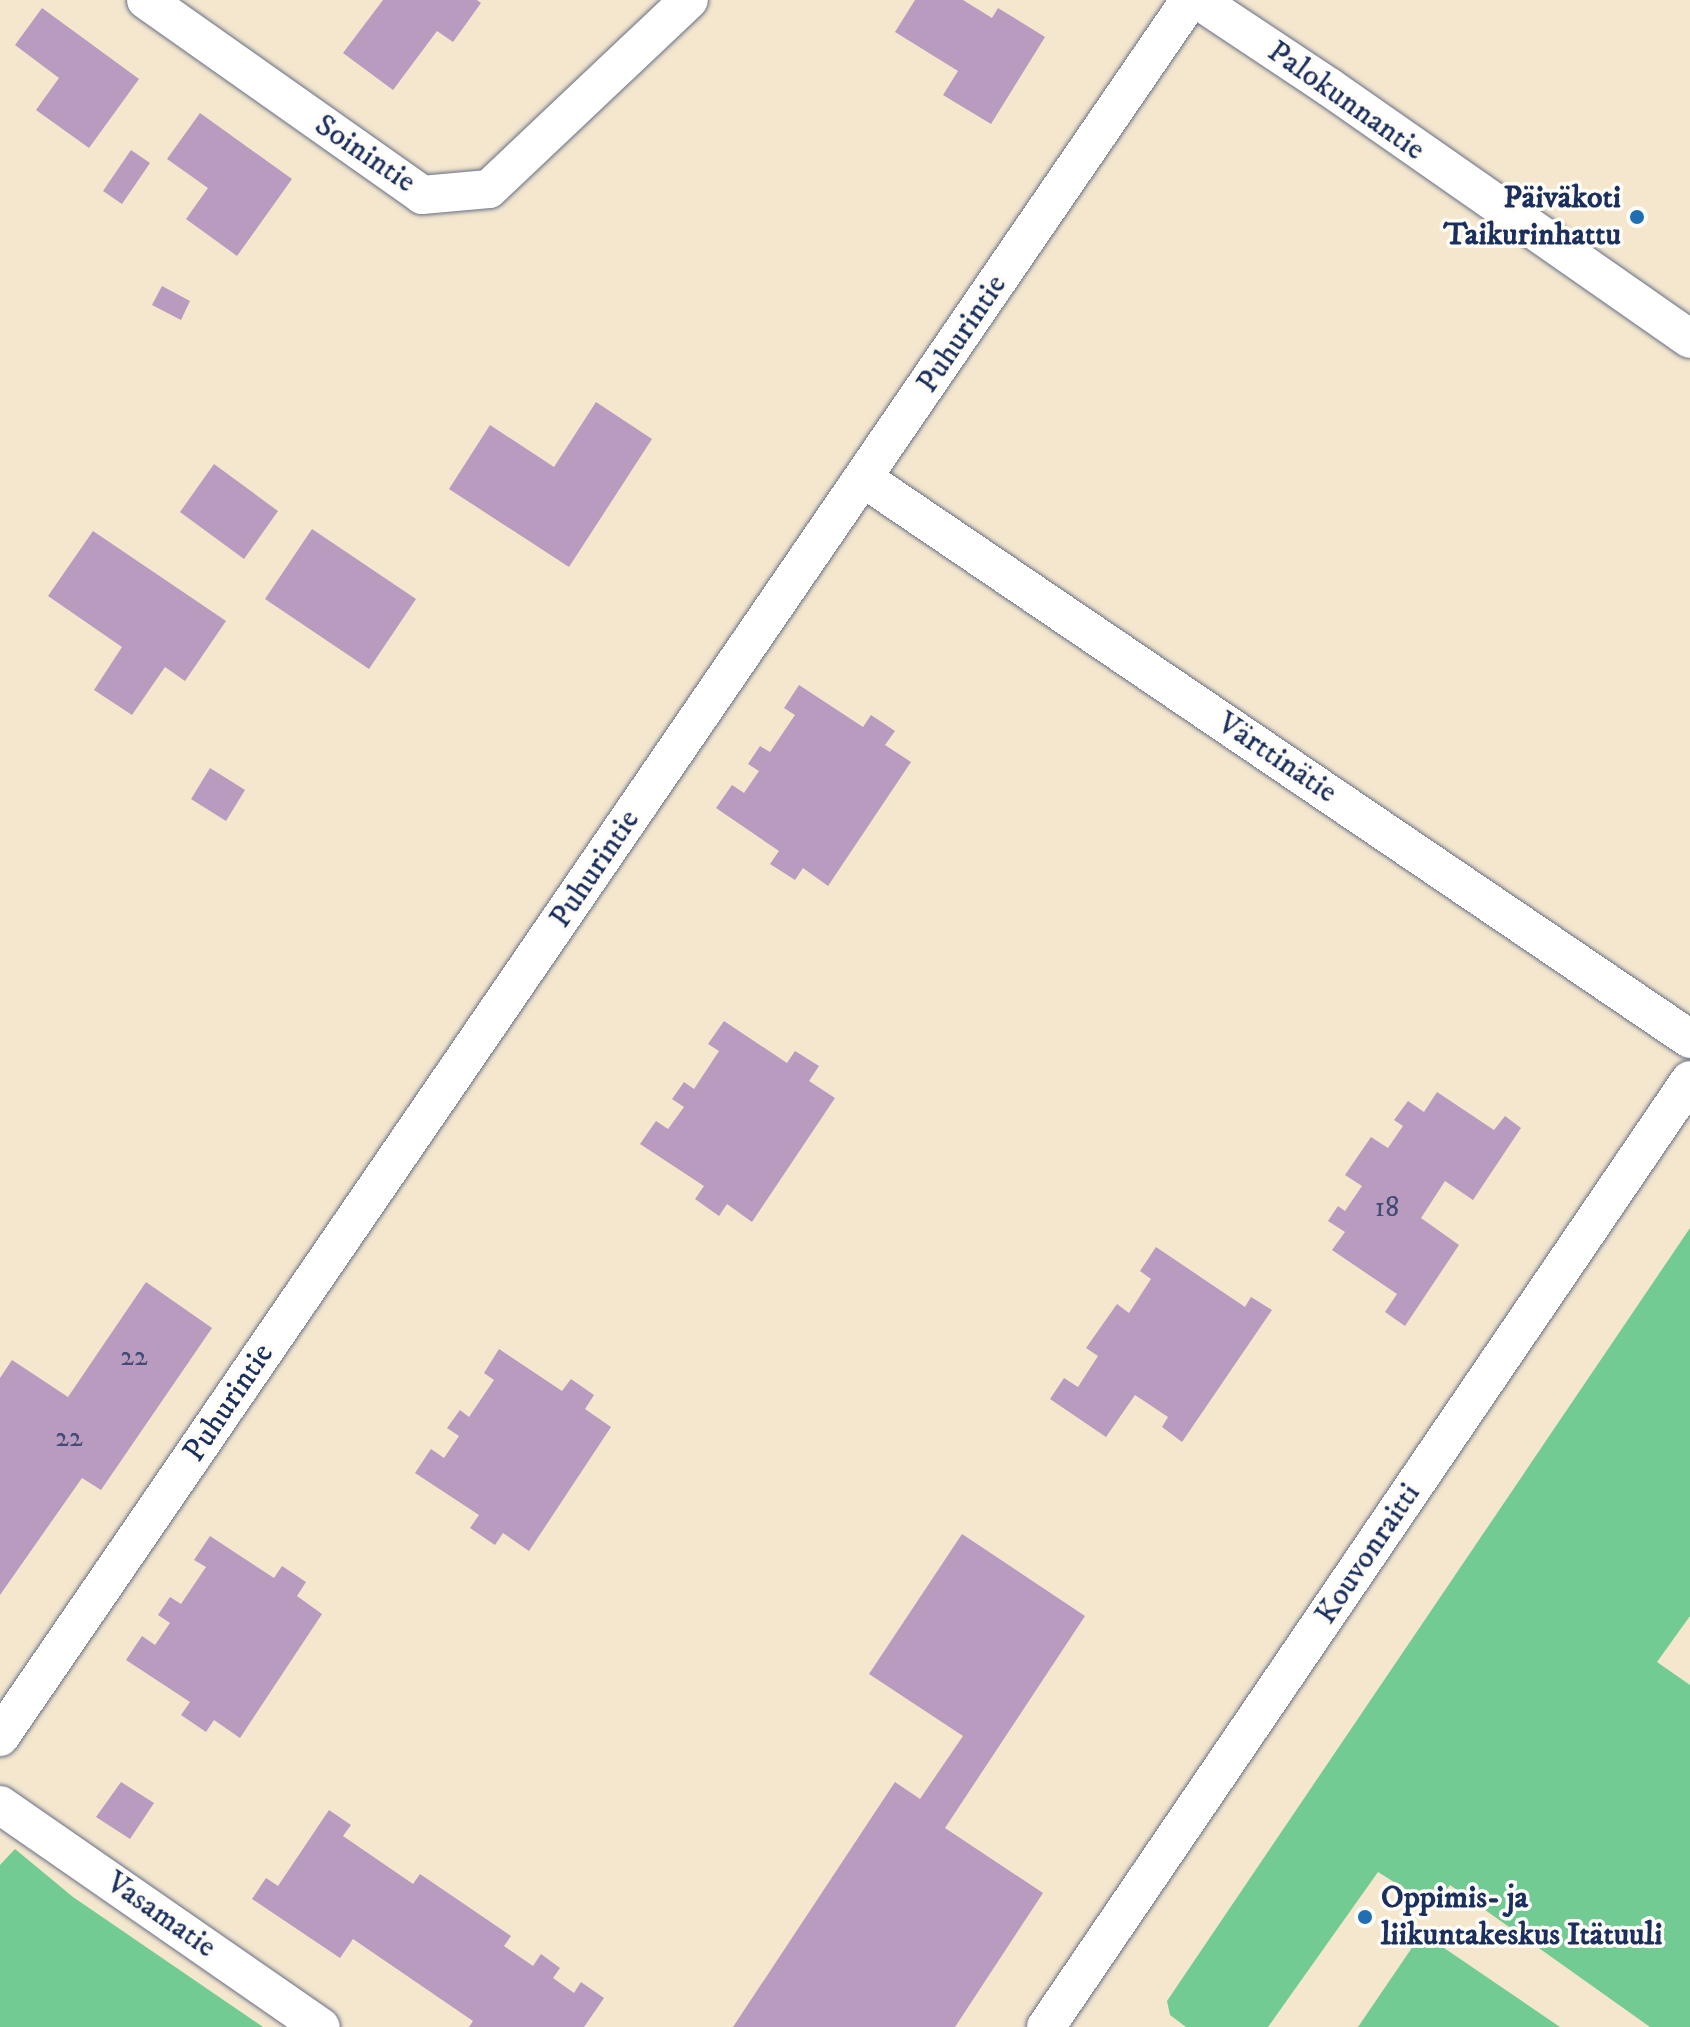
<!DOCTYPE html>
<html>
<head>
<meta charset="utf-8">
<style>
	body { margin:0 }
	#map { position:relative; width:1690px; height:2027px; overflow:hidden; background:#f4e7ce; font-family:"IM FELL DW Pica",serif }
	div>[style] { position:absolute }
	.green>* { inset:0; background:#71cb92 }
	.building>* { inset:0; background:#b99bbf }
	.roads { filter:drop-shadow(0 0 2px #676f85) drop-shadow(0 0 2px #676f85) }
	.minor>* { height:38px; margin:-19px; padding:0 19px; transform-origin:19px; border-radius:19px; background:#fff }
	.dots>* { width:22px; height:22px; translate:-50% -50%; box-sizing:border-box; border:4px solid #fdfcf7; border-radius:50% }
	span { translate:-50% -50%; white-space:nowrap; text-align:center; line-height:1.15; -webkit-text-stroke:7px #fdfcf7; paint-order:stroke }
	.number-label { font-size:28px; color:#424a76 }
	.number-label span { -webkit-text-stroke-width:0 }
	.street-label { font-size:32px; color:#1b2f5e }
	.poi-label { font-size:32px; color:#1b2f5e; font-weight:700 }
	.right { translate:-100% -50%; text-align:right }
	.left { translate:0 -50%; text-align:left }
</style>
</head>
<body>
<div id="map">
	<div class="green">
		<div style="clip-path:polygon(1690px 1228px,1690px 1616px,1657px 1662px,1690px 1685px,1690px 2027px,1650px 2027px,1450px 1885px,1434px 1907px,1378px 1872px,1268px 2027px,1186px 2027px,1170px 2015px,1167px 2001px)"></div>
		<div style="clip-path:polygon(15px 1849px,73px 1897px,263px 2027px,0 2027px,0 1865px)"></div>
		<div style="clip-path:polygon(1422px 1933px,1560px 2027px,1358px 2027px)"></div>
	</div>
	<div class="building">
		<div style="clip-path:polygon(383px 0,477px 0,481px 3px,453px 42px,437px 31px,393px 90px,343px 53px)"></div>
		<div style="clip-path:polygon(915px 0,963px 0,992px 18px,998px 8px,1045px 37px,991px 124px,943px 95px,958px 71px,895px 32px)"></div>
		<div style="clip-path:polygon(42px 8px,139px 79px,89px 148px,36px 110px,59px 78px,15px 45px)"></div>
		<div style="clip-path:polygon(200px 113px,292px 179px,237px 256px,186px 219px,208px 188px,167px 159px)"></div>
		<div style="clip-path:polygon(131px 150px,150px 163px,122px 204px,103px 191px)"></div>
		<div style="clip-path:polygon(162px 286px,190px 301px,181px 320px,152px 305px)"></div>
		<div style="clip-path:polygon(596px 402px,652px 439px,569px 567px,449px 489px,490px 425px,554px 467px)"></div>
		<div style="clip-path:polygon(214px 464px,278px 511px,244px 559px,180px 512px)"></div>
		<div style="clip-path:polygon(312px 529px,416px 599px,369px 669px,265px 599px)"></div>
		<div style="clip-path:polygon(93px 531px,226px 621px,185px 681px,165px 667px,132px 715px,94px 690px,122px 647px,48px 596px)"></div>
		<div style="clip-path:polygon(799px 685px,863px 727px,871px 715px,895px 731px,885px 745px,911px 762px,828px 886px,803px 868px,795px 880px,770px 864px,779px 851px,716px 808px,732px 785px,744px 793px,759px 771px,748px 764px,760px 746px,770px 752px,795px 715px,784px 708px)"></div>
		<div style="clip-path:polygon(210px 768px,245px 790px,226px 821px,191px 799px)"></div>
		<div style="clip-path:polygon(724px 1021px,787px 1063px,795px 1051px,819px 1066px,809px 1081px,835px 1098px,752px 1222px,727px 1204px,719px 1216px,695px 1199px,704px 1186px,640px 1144px,656px 1121px,668px 1129px,684px 1107px,672px 1099px,684px 1082px,694px 1089px,719px 1051px,708px 1044px)"></div>
		<div style="clip-path:polygon(1437px 1092px,1494px 1130px,1505px 1116px,1521px 1128px,1473px 1200px,1445px 1181px,1421px 1218px,1459px 1245px,1405px 1326px,1385px 1312px,1397px 1294px,1332px 1250px,1345px 1232px,1328px 1221px,1338px 1206px,1345px 1211px,1362px 1186px,1345px 1175px,1371px 1137px,1388px 1148px,1403px 1126px,1394px 1120px,1408px 1101px,1424px 1112px)"></div>
		<div style="clip-path:polygon(1156px 1247px,1245px 1307px,1251px 1297px,1272px 1310px,1182px 1442px,1162px 1427px,1168px 1417px,1135px 1395px,1106px 1437px,1050px 1399px,1064px 1378px,1078px 1387px,1098px 1356px,1086px 1348px,1117px 1304px,1129px 1313px,1151px 1279px,1140px 1271px)"></div>
		<div style="clip-path:polygon(146px 1282px,212px 1328px,101px 1490px,82px 1478px,0 1595px,0 1378px,12px 1360px,68px 1397px)"></div>
		<div style="clip-path:polygon(499px 1349px,562px 1391px,571px 1379px,594px 1395px,585px 1409px,611px 1427px,529px 1551px,503px 1533px,495px 1545px,470px 1528px,479px 1515px,415px 1473px,431px 1449px,444px 1458px,459px 1436px,447px 1428px,460px 1410px,469px 1417px,494px 1380px,484px 1373px)"></div>
		<div style="clip-path:polygon(962px 1534px,1085px 1616px,945px 1828px,1043px 1893px,955px 2027px,733px 2027px,895px 1782px,920px 1799px,963px 1736px,869px 1674px)"></div>
		<div style="clip-path:polygon(210px 1536px,274px 1578px,282px 1566px,306px 1582px,297px 1596px,322px 1614px,240px 1738px,214px 1720px,206px 1732px,181px 1715px,190px 1702px,126px 1660px,142px 1636px,155px 1645px,170px 1623px,158px 1615px,170px 1597px,181px 1604px,206px 1567px,194px 1560px)"></div>
		<div style="clip-path:polygon(121px 1782px,154px 1803px,130px 1839px,96px 1817px)"></div>
		<div style="clip-path:polygon(329px 1810px,351px 1825px,343px 1836px,413px 1884px,420px 1874px,511px 1936px,504px 1946px,533px 1966px,541px 1954px,560px 1968px,553px 1978px,574px 1993px,581px 1982px,604px 1998px,584px 2027px,469px 2027px,473px 2021px,353px 1939px,340px 1958px,252px 1899px,266px 1878px,278px 1886px)"></div>
	</div>
	<div class="roads">
		<div class="minor">
			<div style="left:146px;top:0;width:338px;rotate:35.2deg"></div>
			<div style="left:422px;top:195px;width:67px;rotate:-5.1deg"></div>
			<div style="left:489px;top:189px;width:275px;rotate:-43.4deg"></div>
			<div style="left:1198px;top:0;width:157px;rotate:33.6deg"></div>
			<div style="left:1329px;top:87px;width:440px;rotate:34.9deg"></div>
			<div style="left:863px;top:478px;width:999px;rotate:34.15deg"></div>
			<div style="left:0;top:1737px;width:2106px;rotate:-55.59deg"></div>
			<div style="left:0;top:1805px;width:390px;rotate:34.7deg"></div>
			<div style="left:1046px;top:2027px;width:1145px;rotate:-55.78deg"></div>
		</div>
	</div>
	<div class="dots">
		<div style="left:1637px;top:217px;background:#1f6fb2"></div>
		<div style="left:1365px;top:1917px;background:#1f6fb2"></div>
	</div>
	<div class="number-label">
		<span style="left:1387px;top:1208px">18</span>
		<span style="left:134px;top:1357px">22</span>
		<span style="left:69px;top:1438px">22</span>
	</div>
	<div class="street-label">
		<span style="left:1346px;top:101px;rotate:35deg">Palokunnantie</span>
		<span style="left:365px;top:154px;rotate:34deg">Soinintie</span>
		<span style="left:962px;top:334px;rotate:-56deg">Puhurintie</span>
		<span style="left:1277px;top:758px;rotate:34deg">Värttinätie</span>
		<span style="left:595px;top:869px;rotate:-56deg">Puhurintie</span>
		<span style="left:229px;top:1403px;rotate:-56deg">Puhurintie</span>
		<span style="left:1368px;top:1554px;rotate:-56deg">Kouvonraitti</span>
		<span style="left:161px;top:1915px;rotate:35deg">Vasamatie</span>
	</div>
	<div class="poi-label">
		<span class="right" style="left:1621px;top:217px">Päiväkoti<br>Taikurinhattu</span>
		<span class="left" style="left:1381px;top:1917px">Oppimis- ja<br>liikuntakeskus Itätuuli</span>
	</div>
</div>
</body>
</html>
